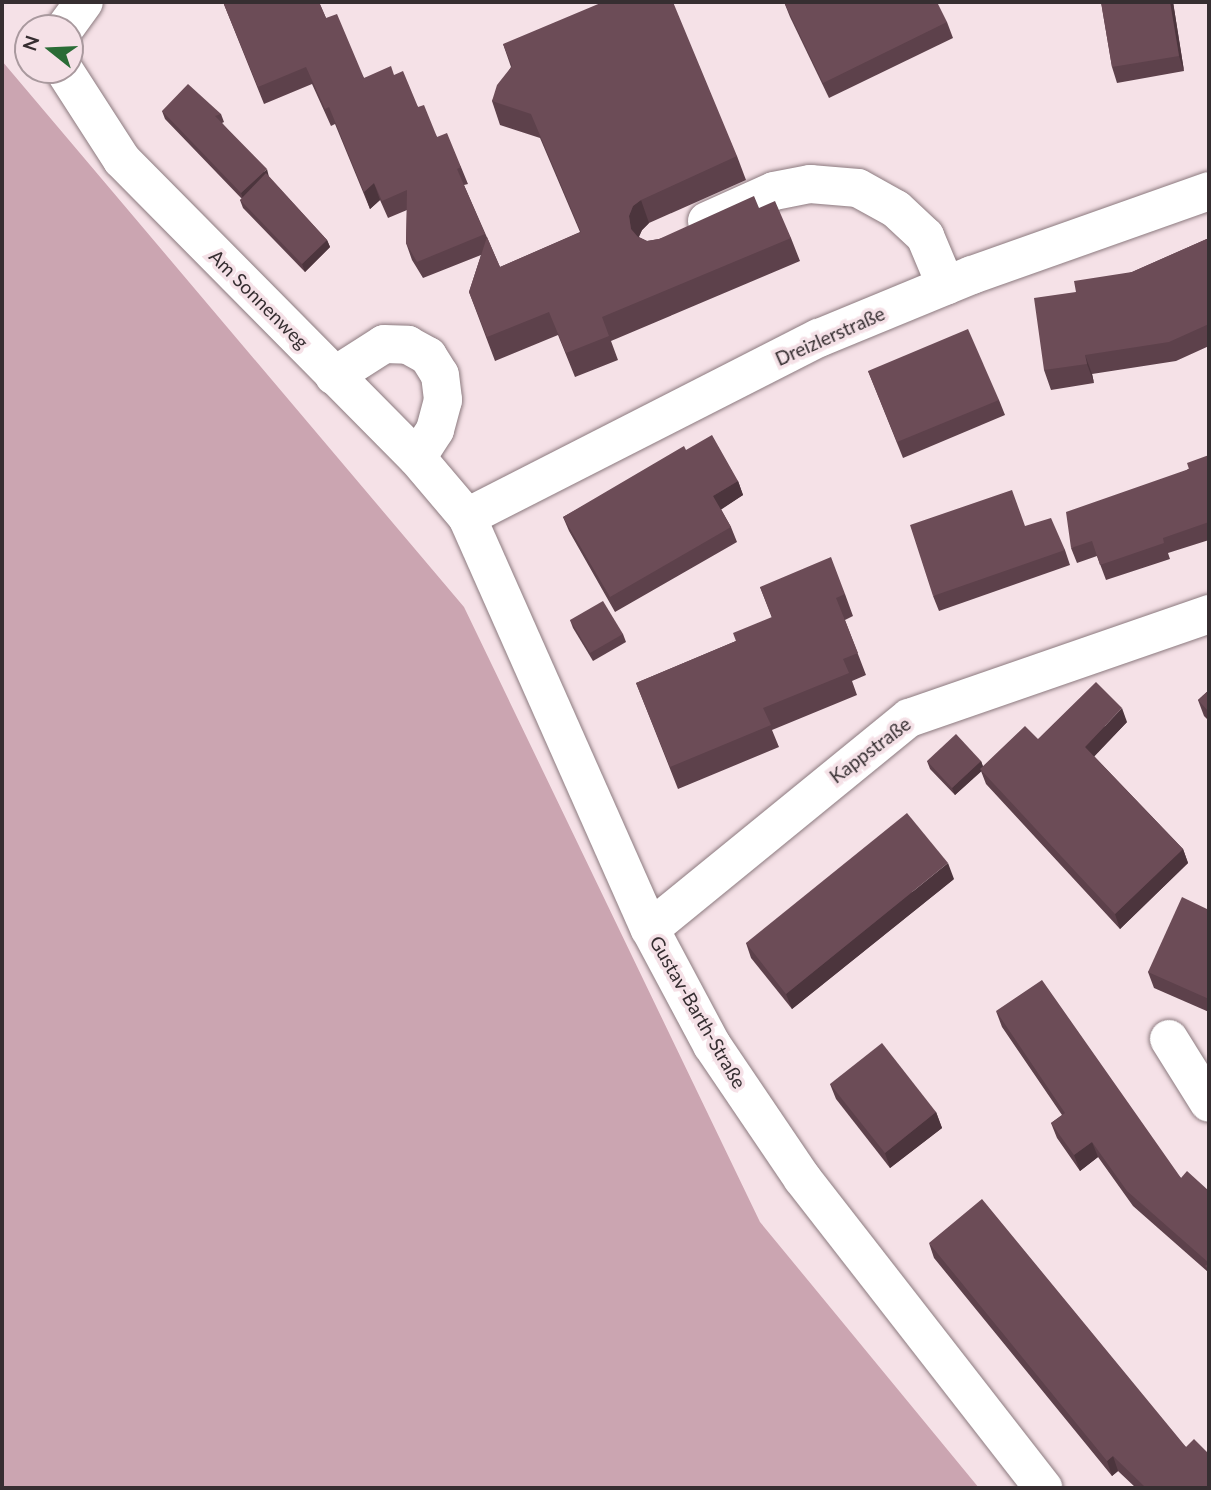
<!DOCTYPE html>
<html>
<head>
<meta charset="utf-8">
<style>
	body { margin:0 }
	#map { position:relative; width:1211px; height:1490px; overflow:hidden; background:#f5e1e7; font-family:Lato,sans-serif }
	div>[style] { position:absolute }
	.forest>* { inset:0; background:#cba5b1 }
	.roads { filter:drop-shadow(0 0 2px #8c7a7f) drop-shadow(0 0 2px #8c7a7f) }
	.minor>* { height:38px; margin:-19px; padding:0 19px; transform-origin:19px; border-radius:19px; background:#fff }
	.wall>* { inset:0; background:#5d414b }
	.shaded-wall>* { inset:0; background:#4c353d }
	.building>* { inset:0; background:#6c4c57 }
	span { translate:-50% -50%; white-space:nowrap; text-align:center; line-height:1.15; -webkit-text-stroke:7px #f5e1e7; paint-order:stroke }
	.street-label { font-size:19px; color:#362e31 }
	.frame { position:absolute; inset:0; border:4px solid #362e31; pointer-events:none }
	.north { position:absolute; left:14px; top:14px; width:70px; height:70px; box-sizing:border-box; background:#f5e1e7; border:2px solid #a9999e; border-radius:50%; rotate:288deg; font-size:19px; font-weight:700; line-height:28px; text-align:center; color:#362e31 }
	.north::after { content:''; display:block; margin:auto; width:24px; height:32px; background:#2a6c36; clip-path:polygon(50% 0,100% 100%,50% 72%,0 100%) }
</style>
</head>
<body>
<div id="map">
	<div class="forest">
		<div style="clip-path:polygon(2px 61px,464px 607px,760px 1222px,979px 1488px,2px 1488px)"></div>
	</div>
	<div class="roads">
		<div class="minor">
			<div style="left:65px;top:28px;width:32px;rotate:-54deg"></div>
			<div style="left:64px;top:70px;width:107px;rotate:57.2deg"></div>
			<div style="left:122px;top:160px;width:419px;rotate:45.3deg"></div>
			<div style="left:417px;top:458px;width:77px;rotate:49.7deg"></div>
			<div style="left:467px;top:517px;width:451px;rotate:66.1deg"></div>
			<div style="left:650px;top:929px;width:132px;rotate:61.9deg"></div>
			<div style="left:712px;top:1045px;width:161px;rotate:55.9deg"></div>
			<div style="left:802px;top:1178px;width:393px;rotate:52.1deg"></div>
			<div style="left:707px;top:221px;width:73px;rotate:-24.1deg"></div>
			<div style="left:774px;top:191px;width:37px;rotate:-11deg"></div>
			<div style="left:810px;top:184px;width:48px;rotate:4.8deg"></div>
			<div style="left:858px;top:188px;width:43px;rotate:28.9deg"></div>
			<div style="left:896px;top:209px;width:40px;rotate:43deg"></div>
			<div style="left:925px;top:236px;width:54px;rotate:67.2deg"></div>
			<div style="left:334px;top:376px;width:59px;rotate:-32.6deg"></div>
			<div style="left:384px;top:344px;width:24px;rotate:2deg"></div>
			<div style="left:408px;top:345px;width:23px;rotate:29deg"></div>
			<div style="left:428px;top:356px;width:22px;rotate:58deg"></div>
			<div style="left:440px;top:375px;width:25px;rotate:83deg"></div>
			<div style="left:443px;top:400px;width:31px;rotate:105deg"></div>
			<div style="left:435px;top:430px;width:33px;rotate:123deg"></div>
			<div style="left:467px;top:517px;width:395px;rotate:-27deg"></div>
			<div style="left:819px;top:338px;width:165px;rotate:-22.4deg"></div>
			<div style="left:972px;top:275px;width:251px;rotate:-19.5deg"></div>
			<div style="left:650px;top:929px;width:334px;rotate:-39.2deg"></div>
			<div style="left:909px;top:718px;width:318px;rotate:-19.1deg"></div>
			<div style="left:1169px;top:1039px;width:75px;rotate:58deg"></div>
		</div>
	</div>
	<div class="wall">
		<div style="clip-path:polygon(223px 2px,319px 2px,326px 18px,364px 78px,394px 75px,418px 107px,437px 137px,461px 167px,468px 184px,464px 185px,500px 267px,580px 232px,540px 138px,500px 125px,492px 101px,511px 67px,503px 44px,737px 156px,746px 180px,649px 223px,642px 230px,639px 237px,647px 241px,659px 239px,759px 208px,791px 238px,800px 261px,611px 341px,618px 360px,575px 377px,558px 335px,495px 361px,469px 292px,481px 255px,423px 278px,412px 260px,406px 243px,407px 210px,388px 218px,380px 200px,370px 209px,335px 124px,331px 126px,312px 84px,264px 104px)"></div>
		<div style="clip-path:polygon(784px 2px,947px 22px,953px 38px,829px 98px,790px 17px)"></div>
		<div style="clip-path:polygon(1101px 2px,1173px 2px,1184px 71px,1117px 83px,1112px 67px)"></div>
		<div style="clip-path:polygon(162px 111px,221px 114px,224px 122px,222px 123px,269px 177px,327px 240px,330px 247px,305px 272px,243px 208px,240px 200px,242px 199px,165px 119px)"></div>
		<div style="clip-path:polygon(1209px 238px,1209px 346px,1176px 361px,1092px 374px,1094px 383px,1051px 390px,1044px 370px,1076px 292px,1132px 272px)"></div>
		<div style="clip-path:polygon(868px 371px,999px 400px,1005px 415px,903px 458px)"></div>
		<div style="clip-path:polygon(686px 450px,738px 481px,743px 495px,721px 509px,731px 527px,737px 542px,615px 612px,569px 531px,563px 517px)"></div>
		<div style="clip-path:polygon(1209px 455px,1209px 540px,1168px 553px,1170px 559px,1106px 580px,1097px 556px,1077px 563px,1071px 548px)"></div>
		<div style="clip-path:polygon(1025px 526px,1065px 550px,1070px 565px,939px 611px,933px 596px)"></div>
		<div style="clip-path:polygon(760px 587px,845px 594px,853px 616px,845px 620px,866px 675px,852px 681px,857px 695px,772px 730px,779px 747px,678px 789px,636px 683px,736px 641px,772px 618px)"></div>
		<div style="clip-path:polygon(570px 620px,623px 634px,626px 642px,593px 661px,573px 628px)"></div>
		<div style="clip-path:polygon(1209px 690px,1209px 721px,1204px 716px,1198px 700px)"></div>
		<div style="clip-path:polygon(1127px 722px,1094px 756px,1183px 849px,1188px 863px,1120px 929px,986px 784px,981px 771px,955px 795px,930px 769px,927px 761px,981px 761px,983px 767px,1038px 739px)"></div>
		<div style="clip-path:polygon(954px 879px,792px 1009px,751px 958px,746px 943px)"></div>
		<div style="clip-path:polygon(1209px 910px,1209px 1012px,1154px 988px,1148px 972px)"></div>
		<div style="clip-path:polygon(996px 1011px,1181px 1178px,1209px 1191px,1209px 1277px,1208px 1272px,1133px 1206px,1098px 1157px,1080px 1171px,1057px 1138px,1051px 1123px,1062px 1115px,1002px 1027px)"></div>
		<div style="clip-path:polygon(830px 1084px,936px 1112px,942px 1128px,890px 1168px,836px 1099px)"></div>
		<div style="clip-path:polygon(929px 1243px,1186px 1447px,1209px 1488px,1136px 1488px,1118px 1471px,1112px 1476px,934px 1258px)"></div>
	</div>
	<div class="shaded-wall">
		<div style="clip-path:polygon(1170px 2px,1173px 2px,1184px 71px,1179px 56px)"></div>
		<div style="clip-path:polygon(267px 169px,269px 177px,244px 201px,241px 193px)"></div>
		<div style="clip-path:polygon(374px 183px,380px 200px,370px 209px,364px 192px)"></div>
		<div style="clip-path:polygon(641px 200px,649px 223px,642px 230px,637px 240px,631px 229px,629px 216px,633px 206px)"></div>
		<div style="clip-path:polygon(327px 240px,330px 247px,305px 272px,302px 264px)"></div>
		<div style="clip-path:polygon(1085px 355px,1092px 374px,1094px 383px,1087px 364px)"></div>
		<div style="clip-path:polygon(738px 481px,743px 495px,719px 511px,713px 496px)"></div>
		<div style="clip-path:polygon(1122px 708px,1127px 722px,1090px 761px,1085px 747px)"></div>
		<div style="clip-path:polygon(981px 761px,984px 769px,955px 795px,952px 788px)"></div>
		<div style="clip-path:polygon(1183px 849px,1188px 863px,1120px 929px,1115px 914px)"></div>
		<div style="clip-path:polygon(948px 863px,954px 879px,792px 1009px,786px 994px)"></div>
		<div style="clip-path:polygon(936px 1112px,942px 1128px,890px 1168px,885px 1153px)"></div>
		<div style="clip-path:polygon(1092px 1142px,1098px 1157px,1080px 1171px,1074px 1155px)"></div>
		<div style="clip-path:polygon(1113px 1456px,1118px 1471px,1112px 1476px,1107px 1461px)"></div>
	</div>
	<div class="building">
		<div style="clip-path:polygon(223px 2px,319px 2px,326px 18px,337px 14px,364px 78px,391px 66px,394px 75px,403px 71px,418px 107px,424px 105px,437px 137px,447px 133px,461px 167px,457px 169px,485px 234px,417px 262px,406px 243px,407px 190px,382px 201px,374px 183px,364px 192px,329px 107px,325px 109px,306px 67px,258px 87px)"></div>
		<div style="clip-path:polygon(603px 2px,673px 2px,737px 156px,641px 200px,633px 206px,629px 216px,631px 229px,638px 237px,647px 241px,659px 239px,754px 196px,759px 208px,775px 201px,791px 238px,602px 317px,609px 336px,566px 353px,549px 312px,487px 337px,469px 292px,487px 237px,500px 267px,581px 232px,531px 114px,492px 101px,497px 85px,512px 66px,503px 44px)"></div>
		<div style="clip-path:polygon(784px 2px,937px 2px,947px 22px,823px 83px)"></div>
		<div style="clip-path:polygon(1101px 2px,1170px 2px,1179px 56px,1112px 67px)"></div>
		<div style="clip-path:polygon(188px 84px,221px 114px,215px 116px,267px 169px,241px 193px,162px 111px)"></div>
		<div style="clip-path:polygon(266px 173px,327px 240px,302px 264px,240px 200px)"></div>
		<div style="clip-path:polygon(1209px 238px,1209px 324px,1169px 342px,1085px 355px,1087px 364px,1044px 370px,1034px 298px,1076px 292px,1074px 281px,1132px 272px)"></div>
		<div style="clip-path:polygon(968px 329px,999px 400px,897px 442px,868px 371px)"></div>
		<div style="clip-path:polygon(712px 435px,738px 481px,713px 496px,731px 527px,610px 597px,563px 517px,684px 446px,686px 450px)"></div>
		<div style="clip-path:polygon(1209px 455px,1209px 522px,1163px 538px,1164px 543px,1100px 565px,1092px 541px,1071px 548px,1066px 512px,1189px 469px,1187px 463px)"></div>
		<div style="clip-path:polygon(1012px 490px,1025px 526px,1051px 518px,1065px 550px,933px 596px,910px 525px)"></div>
		<div style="clip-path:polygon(831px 557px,845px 594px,836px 598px,858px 653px,843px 659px,849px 673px,763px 708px,771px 725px,670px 767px,636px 683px,736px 641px,733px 633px,772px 617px,760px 587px)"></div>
		<div style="clip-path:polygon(603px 601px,623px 634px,590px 653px,570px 620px)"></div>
		<div style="clip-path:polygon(1096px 682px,1122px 708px,1085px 747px,1183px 849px,1115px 914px,980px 769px,1025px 726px,1038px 739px)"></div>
		<div style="clip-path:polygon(1209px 690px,1209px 712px,1198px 700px)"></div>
		<div style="clip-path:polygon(956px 734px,981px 761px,952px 788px,927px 761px)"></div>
		<div style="clip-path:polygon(907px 813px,948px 863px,786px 994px,746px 943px)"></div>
		<div style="clip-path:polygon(1182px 897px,1209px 910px,1209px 999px,1148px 972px)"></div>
		<div style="clip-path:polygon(1042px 980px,1181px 1178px,1187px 1171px,1209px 1191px,1209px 1270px,1205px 1266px,1209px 1263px,1127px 1191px,1092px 1142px,1074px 1155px,1051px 1123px,1065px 1113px,996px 1011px)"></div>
		<div style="clip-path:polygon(882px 1043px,936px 1112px,885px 1153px,830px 1084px)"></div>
		<div style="clip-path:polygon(982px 1199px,1186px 1447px,1194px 1439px,1209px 1454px,1209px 1488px,1146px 1488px,1113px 1456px,1107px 1461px,929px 1243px)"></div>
	</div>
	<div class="street-label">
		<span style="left:259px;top:299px;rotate:45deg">Am Sonnenweg</span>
		<span style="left:830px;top:336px;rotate:-24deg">Dreizlerstraße</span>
		<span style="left:870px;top:750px;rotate:-37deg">Kappstraße</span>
		<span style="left:698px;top:1012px;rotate:60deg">Gustav-Barth-Straße</span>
	</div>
	<div class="frame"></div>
	<div class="north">N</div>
</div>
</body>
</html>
